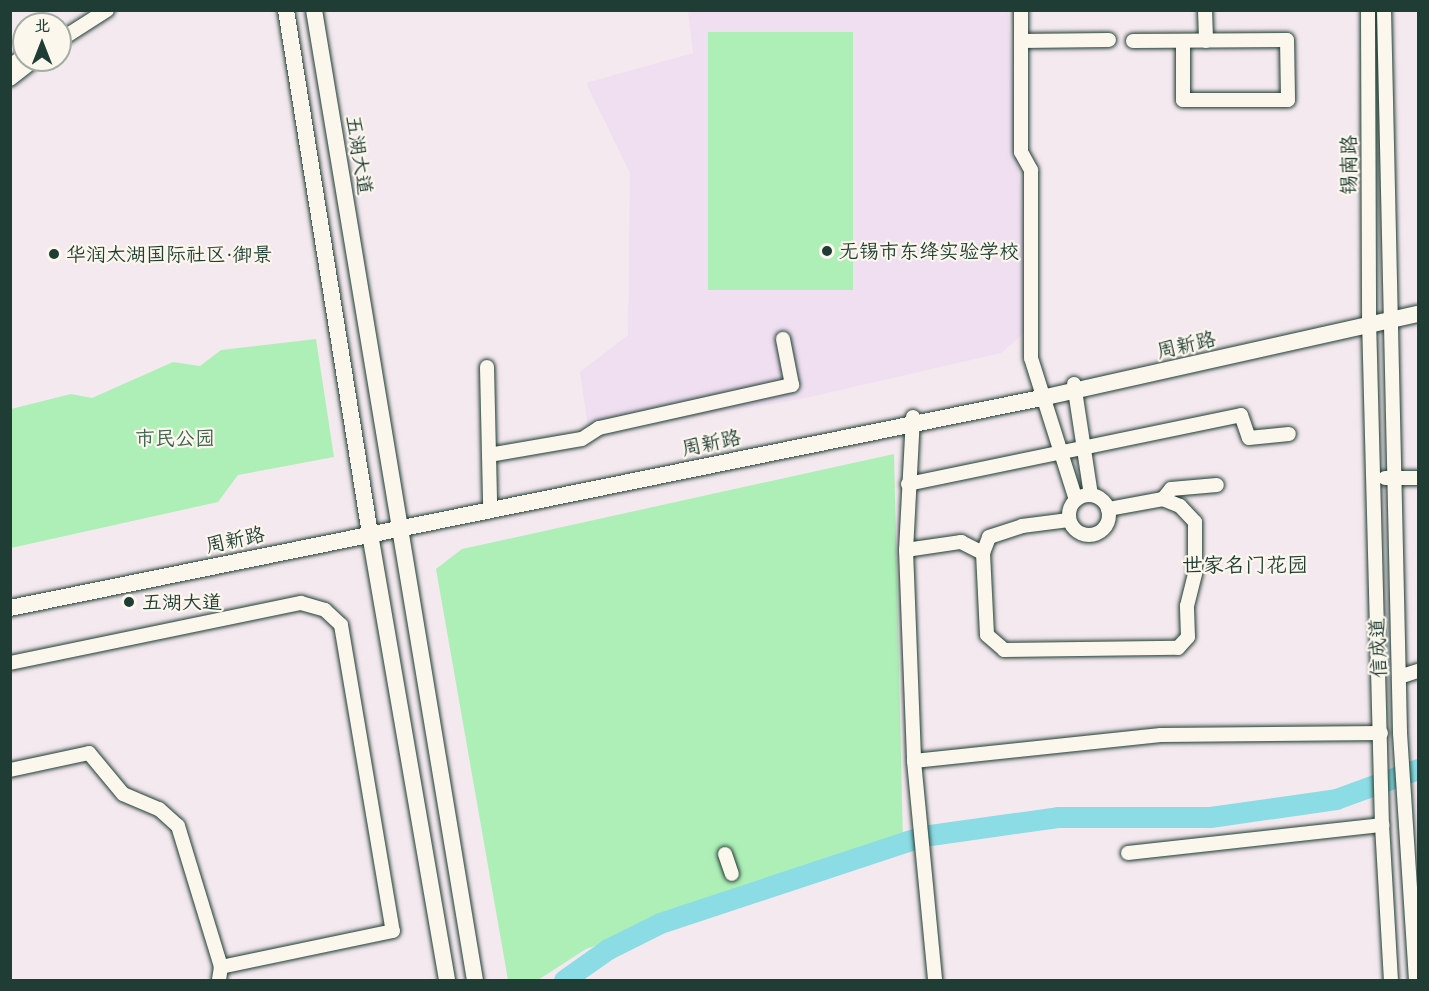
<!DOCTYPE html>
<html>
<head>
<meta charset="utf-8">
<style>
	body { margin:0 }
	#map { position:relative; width:1429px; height:991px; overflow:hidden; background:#f4e9ef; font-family:Pangolin,"LXGW WenKai TC",sans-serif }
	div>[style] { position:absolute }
	.built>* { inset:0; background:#efdff1 }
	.green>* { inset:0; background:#aeefb7 }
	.stream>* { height:4px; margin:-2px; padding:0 2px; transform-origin:2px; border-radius:2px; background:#8bdce5 }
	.river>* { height:21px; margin:-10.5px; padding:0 10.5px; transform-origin:10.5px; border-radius:10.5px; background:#8bdce5 }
	.roads { filter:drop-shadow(0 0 2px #1f3d34) drop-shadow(0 0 2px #1f3d34) }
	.minor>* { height:14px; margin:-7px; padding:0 7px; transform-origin:7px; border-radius:7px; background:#fbf7ec }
	.minor>.ring { margin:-7px; padding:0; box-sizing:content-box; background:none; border:14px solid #fbf7ec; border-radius:50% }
	.major>* { height:16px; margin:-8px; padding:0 8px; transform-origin:8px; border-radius:8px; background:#fbf7ec }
	.dots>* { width:16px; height:16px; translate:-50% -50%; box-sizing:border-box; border:3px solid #fbf7ec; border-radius:50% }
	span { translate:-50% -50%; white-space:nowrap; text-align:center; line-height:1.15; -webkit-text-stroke:4.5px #fbf7ec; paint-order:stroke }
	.street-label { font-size:20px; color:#1f3d34 }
	.poi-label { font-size:20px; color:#1f3d34 }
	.left { translate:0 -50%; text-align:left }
	.park-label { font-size:20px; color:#3c614e }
	.neighbourhood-label { font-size:21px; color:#1f3d34 }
	.frame { position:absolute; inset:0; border:12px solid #1f3d34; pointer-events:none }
	.north { position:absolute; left:12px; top:12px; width:60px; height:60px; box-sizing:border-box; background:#fbf7ec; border:2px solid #a3ada2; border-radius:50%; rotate:0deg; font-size:16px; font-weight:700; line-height:24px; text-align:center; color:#1f3d34 }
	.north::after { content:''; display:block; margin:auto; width:21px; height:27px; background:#1f3d34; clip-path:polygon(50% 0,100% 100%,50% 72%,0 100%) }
</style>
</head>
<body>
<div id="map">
	<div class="built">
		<div style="clip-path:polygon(688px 11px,1008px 11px,1029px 329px,1001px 353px,801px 399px,589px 434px,580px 372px,628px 335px,630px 173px,586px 83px,693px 53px)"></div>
	</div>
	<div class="green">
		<div style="clip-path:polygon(708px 32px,853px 32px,853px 290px,708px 290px)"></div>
		<div style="clip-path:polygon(316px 339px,334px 457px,238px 475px,218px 502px,11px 548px,11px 409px,71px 394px,92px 398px,173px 362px,200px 366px,221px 350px)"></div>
		<div style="clip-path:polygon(894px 454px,903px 843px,586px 949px,538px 980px,508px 980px,436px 569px,462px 549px)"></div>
	</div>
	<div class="stream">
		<div style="left:562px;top:980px;width:2px;rotate:-27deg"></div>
	</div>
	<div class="river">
		<div style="left:564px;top:980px;width:54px;rotate:-35.2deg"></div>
		<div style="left:608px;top:949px;width:58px;rotate:-26.6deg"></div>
		<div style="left:660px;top:923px;width:277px;rotate:-18.3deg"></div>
		<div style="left:923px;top:836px;width:136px;rotate:-8deg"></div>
		<div style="left:1058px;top:817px;width:152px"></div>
		<div style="left:1210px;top:817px;width:127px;rotate:-8.1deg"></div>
		<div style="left:1336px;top:799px;width:87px;rotate:-20.1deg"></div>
	</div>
	<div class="roads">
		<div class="minor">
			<div style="left:1021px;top:10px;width:142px;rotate:90deg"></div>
			<div style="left:1021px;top:152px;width:21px;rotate:61deg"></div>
			<div style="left:1031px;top:170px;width:188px;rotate:90deg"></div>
			<div style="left:1031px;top:358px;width:149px;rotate:72.4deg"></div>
			<div style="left:1205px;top:10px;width:31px;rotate:88deg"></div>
			<div style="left:1368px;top:10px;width:309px;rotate:89.8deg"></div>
			<div style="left:1369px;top:319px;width:506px;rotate:88.53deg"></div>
			<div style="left:1382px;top:825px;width:155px;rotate:86.7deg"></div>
			<div style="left:1384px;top:10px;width:723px;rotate:88.73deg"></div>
			<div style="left:1400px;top:733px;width:248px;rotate:86.3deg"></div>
			<div style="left:60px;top:40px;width:56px;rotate:-32.6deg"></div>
			<div style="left:1021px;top:41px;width:88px;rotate:-0.7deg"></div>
			<div style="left:1133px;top:41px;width:154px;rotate:-0.4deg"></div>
			<div style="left:1287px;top:40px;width:60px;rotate:89deg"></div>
			<div style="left:1288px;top:100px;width:105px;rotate:180deg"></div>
			<div style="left:1183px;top:100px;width:59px;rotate:-90deg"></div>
			<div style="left:10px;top:66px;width:17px;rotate:-36deg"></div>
			<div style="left:10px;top:79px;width:31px;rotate:-38deg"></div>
			<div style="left:487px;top:367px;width:137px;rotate:88.7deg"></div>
			<div style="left:1074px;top:384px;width:112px;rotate:81.3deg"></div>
			<div style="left:913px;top:417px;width:133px;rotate:93deg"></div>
			<div style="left:906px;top:550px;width:211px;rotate:87.8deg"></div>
			<div style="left:914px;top:761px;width:248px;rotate:-6deg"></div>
			<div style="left:1161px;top:735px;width:220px;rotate:-0.5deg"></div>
			<div style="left:489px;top:455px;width:94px;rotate:-9.8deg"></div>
			<div style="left:582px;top:439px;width:20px;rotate:-33deg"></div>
			<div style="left:599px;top:428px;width:198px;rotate:-12.6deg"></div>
			<div style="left:792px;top:385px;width:47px;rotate:-101.1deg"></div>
			<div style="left:1385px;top:478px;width:33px"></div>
			<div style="left:908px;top:484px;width:340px;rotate:-11.7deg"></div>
			<div style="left:1241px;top:415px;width:24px;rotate:71deg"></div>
			<div style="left:1249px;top:438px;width:40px;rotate:-5.7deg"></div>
			<div class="ring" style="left:1069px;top:495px;width:26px;height:26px"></div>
			<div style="left:1163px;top:499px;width:13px;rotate:-51deg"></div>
			<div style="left:1171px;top:489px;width:46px;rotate:-5deg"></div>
			<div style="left:906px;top:550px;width:56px;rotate:-8.3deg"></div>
			<div style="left:961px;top:542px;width:25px;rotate:27deg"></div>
			<div style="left:983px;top:553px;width:82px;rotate:87.2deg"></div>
			<div style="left:987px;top:635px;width:23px;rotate:41deg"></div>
			<div style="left:1004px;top:650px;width:174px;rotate:-0.7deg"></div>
			<div style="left:1178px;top:648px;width:15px;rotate:-48deg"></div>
			<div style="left:1188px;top:637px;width:31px;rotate:-92deg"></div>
			<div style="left:1187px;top:606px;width:34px;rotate:-76deg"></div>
			<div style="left:1195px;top:573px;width:51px;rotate:-90deg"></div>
			<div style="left:1195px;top:522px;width:22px;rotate:-133deg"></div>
			<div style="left:1180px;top:506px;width:18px;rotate:-158deg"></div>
			<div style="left:1163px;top:499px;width:56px;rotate:169.7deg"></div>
			<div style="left:983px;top:553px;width:17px;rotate:-69deg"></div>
			<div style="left:989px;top:537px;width:35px;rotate:-18deg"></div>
			<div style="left:1022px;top:526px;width:47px;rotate:-7.3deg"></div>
			<div style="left:10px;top:663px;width:297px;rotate:-11.7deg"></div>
			<div style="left:301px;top:603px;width:25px;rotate:16deg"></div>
			<div style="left:325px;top:610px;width:22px;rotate:43deg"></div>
			<div style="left:341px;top:625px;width:310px;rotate:80.4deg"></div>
			<div style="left:393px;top:931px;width:176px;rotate:168.2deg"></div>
			<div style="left:221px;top:967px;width:13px;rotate:99deg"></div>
			<div style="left:1399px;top:677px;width:20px;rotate:-18deg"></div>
			<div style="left:914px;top:761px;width:220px;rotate:84.5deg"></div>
			<div style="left:10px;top:770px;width:81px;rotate:-12.1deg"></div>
			<div style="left:89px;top:753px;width:53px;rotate:50.3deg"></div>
			<div style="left:123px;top:794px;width:39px;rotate:23deg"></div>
			<div style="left:159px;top:809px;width:25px;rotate:42deg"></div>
			<div style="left:178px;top:826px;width:147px;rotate:73deg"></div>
			<div style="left:1128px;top:853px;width:256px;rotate:-6.3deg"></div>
			<div style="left:725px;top:854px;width:21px;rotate:71deg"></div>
		</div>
		<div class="major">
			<div style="left:286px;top:10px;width:531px;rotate:80.89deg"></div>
			<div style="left:370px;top:534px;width:453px;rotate:80.2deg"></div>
			<div style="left:314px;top:10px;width:983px;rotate:80.58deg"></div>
			<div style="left:10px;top:608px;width:1057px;rotate:-11.51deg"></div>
			<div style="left:1046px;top:397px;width:381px;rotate:-12.6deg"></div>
		</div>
	</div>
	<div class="dots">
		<div style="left:827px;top:251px;background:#1f3d34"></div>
		<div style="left:54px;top:254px;background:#1f3d34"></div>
		<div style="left:129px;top:602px;background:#1f3d34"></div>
	</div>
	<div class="street-label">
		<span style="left:359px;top:155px;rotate:81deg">五湖大道</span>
		<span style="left:1349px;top:165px;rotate:-90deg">锡南路</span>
		<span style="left:1186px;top:345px;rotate:-13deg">周新路</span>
		<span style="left:711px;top:443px;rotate:-12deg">周新路</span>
		<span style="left:235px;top:540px;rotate:-12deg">周新路</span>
		<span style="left:1378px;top:648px;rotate:-92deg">信成道</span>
	</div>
	<div class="poi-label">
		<span class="left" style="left:839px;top:251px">无锡市东绛实验学校</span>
		<span class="left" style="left:66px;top:254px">华润太湖国际社区·御景</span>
		<span class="left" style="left:142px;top:602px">五湖大道</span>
	</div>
	<div class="park-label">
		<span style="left:175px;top:438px">市民公园</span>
	</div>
	<div class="neighbourhood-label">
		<span style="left:1245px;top:566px">世家名门花园</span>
	</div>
	<div class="frame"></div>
	<div class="north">北</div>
</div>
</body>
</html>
